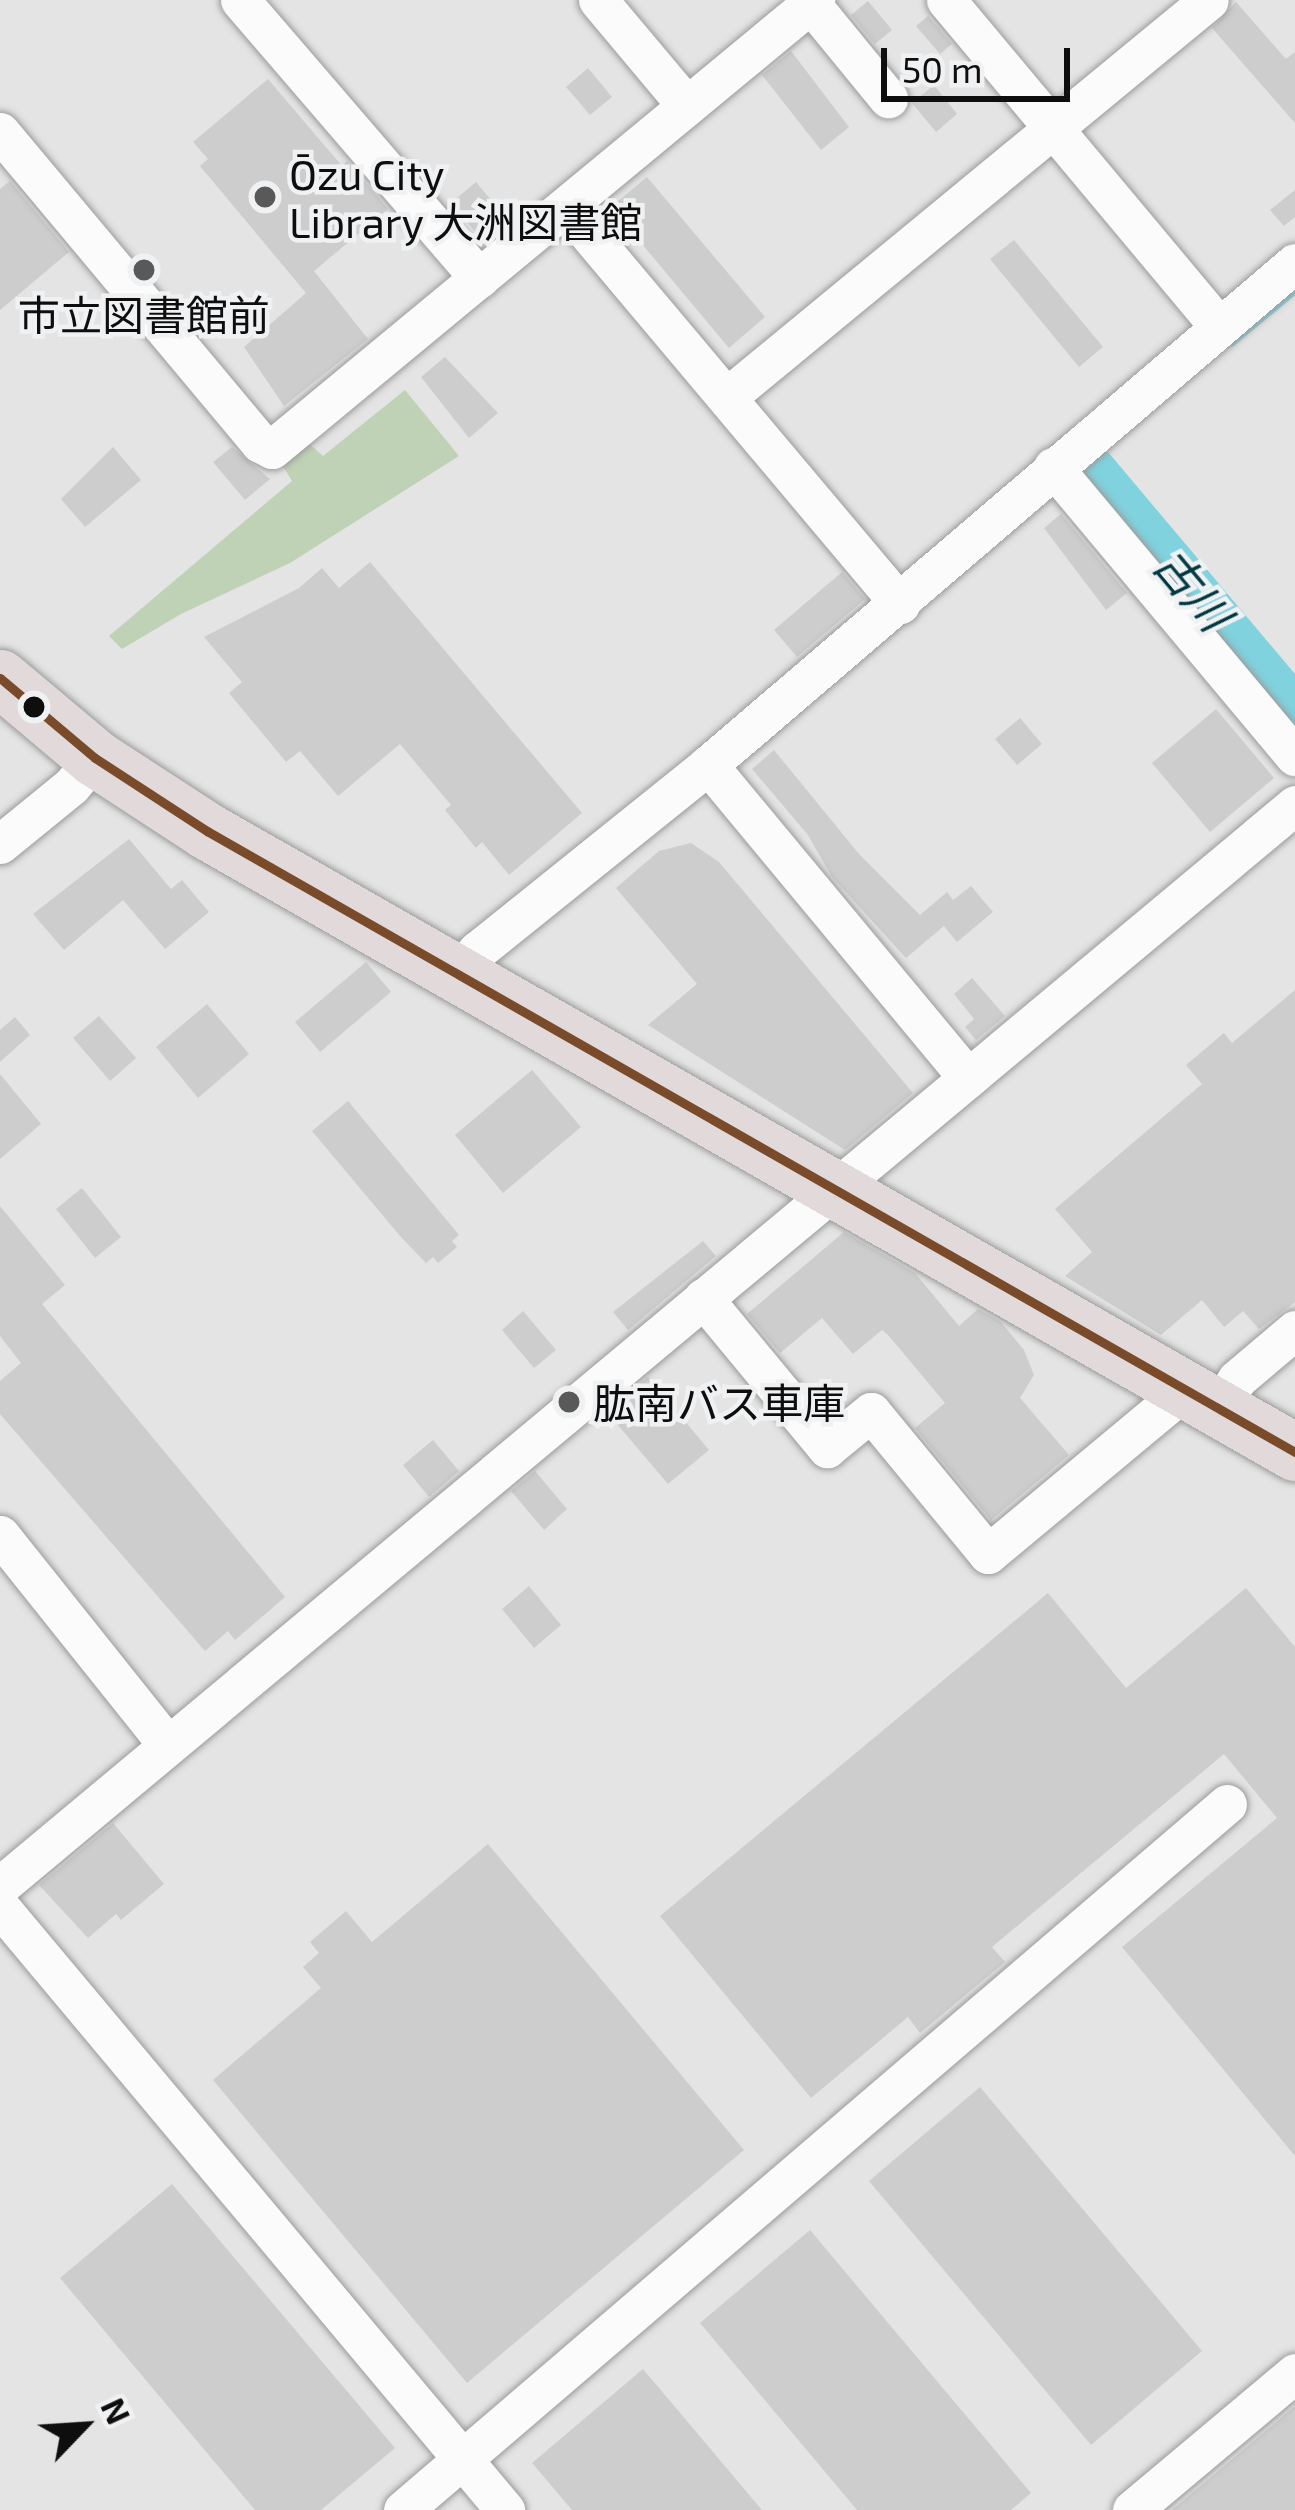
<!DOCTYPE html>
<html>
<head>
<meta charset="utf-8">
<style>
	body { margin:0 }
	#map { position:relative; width:1295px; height:2510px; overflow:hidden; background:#e4e4e4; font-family:"Exo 2","Noto Sans JP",sans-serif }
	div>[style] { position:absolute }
	.green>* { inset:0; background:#c0d2b6 }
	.stream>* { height:8px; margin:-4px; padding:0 4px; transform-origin:4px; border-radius:4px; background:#7fd2de }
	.river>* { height:45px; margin:-22.5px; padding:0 22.5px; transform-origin:22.5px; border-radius:22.5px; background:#7fd2de }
	.building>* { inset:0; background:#cdcdce }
	.roads { filter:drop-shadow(0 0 3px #9c9c9c) drop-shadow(0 0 3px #9c9c9c) }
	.minor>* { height:39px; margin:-19.5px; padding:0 19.5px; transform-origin:19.5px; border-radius:19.5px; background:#fbfbfb }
	.highway>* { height:57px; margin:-28.5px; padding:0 28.5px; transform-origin:28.5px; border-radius:28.5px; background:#e2d9db }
	.bus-1>* { height:9px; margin:-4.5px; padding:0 4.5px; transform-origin:4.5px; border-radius:4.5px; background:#7a4b2a }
	.dots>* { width:33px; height:33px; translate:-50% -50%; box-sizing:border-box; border:6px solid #f0f1f2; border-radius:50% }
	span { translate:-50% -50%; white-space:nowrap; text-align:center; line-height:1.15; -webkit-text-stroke:9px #f0f1f2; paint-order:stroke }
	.poi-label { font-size:42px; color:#0e0e0f }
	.left { translate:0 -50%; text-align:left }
	.water-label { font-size:45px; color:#003941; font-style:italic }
	.north { position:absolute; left:24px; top:2366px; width:120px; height:120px; -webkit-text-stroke:9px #f0f1f2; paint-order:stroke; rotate:65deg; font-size:33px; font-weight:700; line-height:48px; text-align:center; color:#0e0e0f }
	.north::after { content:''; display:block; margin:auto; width:42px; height:54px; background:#0e0e0f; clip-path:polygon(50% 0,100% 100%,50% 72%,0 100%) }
	.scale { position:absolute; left:881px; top:48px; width:189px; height:54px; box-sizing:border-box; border:6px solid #0e0e0f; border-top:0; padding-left:15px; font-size:36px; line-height:42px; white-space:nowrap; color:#0e0e0f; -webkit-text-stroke:9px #f0f1f2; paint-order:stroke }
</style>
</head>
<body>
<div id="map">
	<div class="green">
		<div style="clip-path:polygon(405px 390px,459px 456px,290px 563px,181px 614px,122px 649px,109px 636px,292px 481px,276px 455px,305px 440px,323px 456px)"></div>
	</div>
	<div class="stream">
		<div style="left:1231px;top:343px;width:83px;rotate:-39.6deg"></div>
		<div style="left:1092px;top:468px;width:23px;rotate:-59deg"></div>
	</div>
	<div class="river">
		<div style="left:1092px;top:468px;width:315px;rotate:49.9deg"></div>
	</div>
	<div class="building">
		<div style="clip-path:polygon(868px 1px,892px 30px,875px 44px,851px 15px)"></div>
		<div style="clip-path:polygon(1236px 2px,1286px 59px,1295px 52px,1295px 123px,1212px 28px)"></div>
		<div style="clip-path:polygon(928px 16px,952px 44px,940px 54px,916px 26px)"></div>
		<div style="clip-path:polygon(791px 51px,849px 127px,821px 150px,762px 75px)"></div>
		<div style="clip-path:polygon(588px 68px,612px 97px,590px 115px,566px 87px)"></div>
		<div style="clip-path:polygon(268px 79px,342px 166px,347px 161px,388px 209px,314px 271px,368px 339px,284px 406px,244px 347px,306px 293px,200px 166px,208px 159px,193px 142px)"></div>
		<div style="clip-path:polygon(934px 85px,957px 114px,936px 132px,912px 103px)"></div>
		<div style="clip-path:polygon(647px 177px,765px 317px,729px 348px,611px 207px)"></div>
		<div style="clip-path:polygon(10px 181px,69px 252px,0 310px,0 189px)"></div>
		<div style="clip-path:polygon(476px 182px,509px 222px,484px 242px,451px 203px)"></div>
		<div style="clip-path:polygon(1295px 190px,1295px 217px,1284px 226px,1270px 210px)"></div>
		<div style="clip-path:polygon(1014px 240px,1103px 347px,1079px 367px,990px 259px)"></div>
		<div style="clip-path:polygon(445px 357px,498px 413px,469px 438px,421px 377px)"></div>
		<div style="clip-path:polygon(113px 447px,141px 480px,85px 527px,61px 499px)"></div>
		<div style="clip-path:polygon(232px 447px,270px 479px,245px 500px,213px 462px)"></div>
		<div style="clip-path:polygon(1061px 514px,1127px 593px,1106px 610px,1044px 528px)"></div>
		<div style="clip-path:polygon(370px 562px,582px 813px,509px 875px,482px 842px,476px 848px,445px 810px,451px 805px,400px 744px,338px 796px,300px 751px,286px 762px,229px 693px,242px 682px,204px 637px,299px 588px,322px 568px,339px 588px)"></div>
		<div style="clip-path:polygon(842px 572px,865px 599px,797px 657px,774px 630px)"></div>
		<div style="clip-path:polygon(1216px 709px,1274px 778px,1210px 832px,1152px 763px)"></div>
		<div style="clip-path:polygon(1020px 718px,1042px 744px,1017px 765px,995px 739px)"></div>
		<div style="clip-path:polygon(774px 750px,859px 854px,920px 915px,947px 892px,953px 900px,971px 886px,993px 912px,957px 942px,944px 926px,906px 958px,832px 877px,808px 835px,752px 769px)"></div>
		<div style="clip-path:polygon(129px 839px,171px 889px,182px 880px,209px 912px,165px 949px,123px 900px,64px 950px,33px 914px)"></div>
		<div style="clip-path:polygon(691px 843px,719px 862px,913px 1093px,845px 1150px,648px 1025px,697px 984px,616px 888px,659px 851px)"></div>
		<div style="clip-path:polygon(366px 962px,391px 992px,320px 1052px,295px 1022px)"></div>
		<div style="clip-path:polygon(972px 978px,1005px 1016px,976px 1040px,965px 1027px,974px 1019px,954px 994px)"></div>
		<div style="clip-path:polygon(1295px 990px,1295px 1302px,1259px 1329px,1243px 1311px,1224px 1327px,1202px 1300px,1161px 1335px,1065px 1276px,1092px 1252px,1055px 1209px,1202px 1084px,1186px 1065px,1224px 1033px,1232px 1043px)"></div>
		<div style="clip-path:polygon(207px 1004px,249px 1054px,198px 1098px,156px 1047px)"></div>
		<div style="clip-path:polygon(99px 1016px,136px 1058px,110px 1081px,73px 1038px)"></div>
		<div style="clip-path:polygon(15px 1017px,30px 1035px,0 1062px,0 1030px)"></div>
		<div style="clip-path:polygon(532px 1070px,581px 1127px,503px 1193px,455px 1135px)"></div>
		<div style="clip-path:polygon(0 1074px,41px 1124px,0 1159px)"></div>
		<div style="clip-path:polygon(348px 1101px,459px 1235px,452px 1241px,457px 1247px,438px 1263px,433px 1257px,426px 1263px,400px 1236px,312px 1131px)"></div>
		<div style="clip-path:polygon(82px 1188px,121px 1237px,95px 1258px,56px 1209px)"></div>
		<div style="clip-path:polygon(0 1206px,65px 1285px,42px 1304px,285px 1597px,235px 1640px,228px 1631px,205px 1651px,0 1414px,0 1381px,21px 1363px,0 1336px)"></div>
		<div style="clip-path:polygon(844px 1232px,915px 1273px,959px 1326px,978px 1309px,1001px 1322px,1024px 1350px,1034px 1375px,1020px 1398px,1069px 1455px,991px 1520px,915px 1428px,945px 1403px,889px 1336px,882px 1330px,853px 1354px,822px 1318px,780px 1353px,747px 1314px)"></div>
		<div style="clip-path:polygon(703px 1241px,716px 1256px,628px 1330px,613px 1312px)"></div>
		<div style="clip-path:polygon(523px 1311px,556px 1350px,534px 1368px,502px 1330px)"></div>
		<div style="clip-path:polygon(648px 1377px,709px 1450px,668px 1484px,606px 1411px)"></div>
		<div style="clip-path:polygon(433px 1440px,459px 1471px,429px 1497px,403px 1465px)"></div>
		<div style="clip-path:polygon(535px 1471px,567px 1509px,544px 1530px,511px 1491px)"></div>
		<div style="clip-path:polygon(529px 1586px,561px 1625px,534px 1648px,502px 1609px)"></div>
		<div style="clip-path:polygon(1246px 1588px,1295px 1647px,1295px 2156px,1122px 1947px,1277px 1818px,1224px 1754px,992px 1947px,1005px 1962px,920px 2033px,908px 2017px,811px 2098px,660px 1916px,1048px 1593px,1126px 1688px)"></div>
		<div style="clip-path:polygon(113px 1823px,164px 1884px,121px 1920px,116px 1914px,88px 1938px,39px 1885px)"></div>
		<div style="clip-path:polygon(488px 1844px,744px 2150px,467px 2383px,213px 2080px,321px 1988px,303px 1967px,319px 1953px,310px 1942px,346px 1911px,372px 1942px)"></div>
		<div style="clip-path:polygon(980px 2087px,1202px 2351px,1091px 2445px,869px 2181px)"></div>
		<div style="clip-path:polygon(172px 2184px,395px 2448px,321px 2510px,255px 2510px,60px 2278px)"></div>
		<div style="clip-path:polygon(810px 2230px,1031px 2493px,1011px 2510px,857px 2510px,700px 2323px)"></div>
		<div style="clip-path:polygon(643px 2369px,762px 2510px,572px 2510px,532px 2463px)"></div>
		<div style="clip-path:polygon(1295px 2406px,1295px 2510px,1172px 2510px)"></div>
	</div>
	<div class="roads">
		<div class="minor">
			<div style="left:240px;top:0;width:367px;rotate:49.3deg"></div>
			<div style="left:598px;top:0;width:138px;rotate:50deg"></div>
			<div style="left:946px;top:0;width:425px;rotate:50.1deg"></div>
			<div style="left:811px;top:4px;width:122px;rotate:50.7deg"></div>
			<div style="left:0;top:132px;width:405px;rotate:50.1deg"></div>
			<div style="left:260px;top:443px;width:13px;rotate:27deg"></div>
			<div style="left:272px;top:449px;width:705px;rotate:-39.59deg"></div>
			<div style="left:566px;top:207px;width:519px;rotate:49.93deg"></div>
			<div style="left:727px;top:397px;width:624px;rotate:-39.48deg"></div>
			<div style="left:1053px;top:467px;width:377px;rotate:50.1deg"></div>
			<div style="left:0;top:844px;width:92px;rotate:-39.2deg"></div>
			<div style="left:71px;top:786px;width:37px;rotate:-49deg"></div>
			<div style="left:457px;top:973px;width:30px;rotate:-48deg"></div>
			<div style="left:477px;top:951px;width:297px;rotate:-38.8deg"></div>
			<div style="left:968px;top:1078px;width:407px;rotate:-129.7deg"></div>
			<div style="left:708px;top:765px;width:772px;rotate:-40.54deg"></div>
			<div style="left:703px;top:1298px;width:195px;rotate:50.4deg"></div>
			<div style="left:827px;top:1448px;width:57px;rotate:-39.3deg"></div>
			<div style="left:871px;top:1412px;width:184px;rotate:50.5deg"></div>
			<div style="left:988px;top:1554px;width:259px;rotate:-39.8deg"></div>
			<div style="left:1219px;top:1406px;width:32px;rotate:-56deg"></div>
			<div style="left:1237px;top:1379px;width:76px;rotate:-40.2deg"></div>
			<div style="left:0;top:1535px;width:266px;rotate:51.4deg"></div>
			<div style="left:0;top:1886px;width:1687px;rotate:-39.85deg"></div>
			<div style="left:0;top:1907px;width:787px;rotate:50.05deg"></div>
			<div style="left:403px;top:2510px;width:1085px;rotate:-40.59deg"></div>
			<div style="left:1132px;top:2510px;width:213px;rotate:-40deg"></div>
		</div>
		<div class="highway">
			<div style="left:0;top:678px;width:124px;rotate:40.1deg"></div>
			<div style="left:95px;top:758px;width:134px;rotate:33.1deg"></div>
			<div style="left:207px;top:831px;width:1253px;rotate:29.72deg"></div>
		</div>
	</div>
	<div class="bus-1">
		<div style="left:0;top:678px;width:124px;rotate:40.1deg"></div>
		<div style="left:95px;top:758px;width:134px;rotate:33.1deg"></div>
		<div style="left:207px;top:831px;width:1253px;rotate:29.72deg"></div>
	</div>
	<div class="dots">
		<div style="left:265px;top:197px;background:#59595a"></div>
		<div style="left:144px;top:270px;background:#59595a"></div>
		<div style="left:34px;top:707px;background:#0e0e0f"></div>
		<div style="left:569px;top:1402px;background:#59595a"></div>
	</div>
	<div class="poi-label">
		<span class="left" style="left:289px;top:197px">Ōzu City<br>Library 大洲図書館</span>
		<span style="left:144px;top:314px">市立図書館前</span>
		<span class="left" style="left:593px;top:1402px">肱南バス車庫</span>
	</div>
	<div class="water-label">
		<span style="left:1193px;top:589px;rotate:50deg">古川</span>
	</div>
	<div class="north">N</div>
	<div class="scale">50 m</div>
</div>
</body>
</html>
